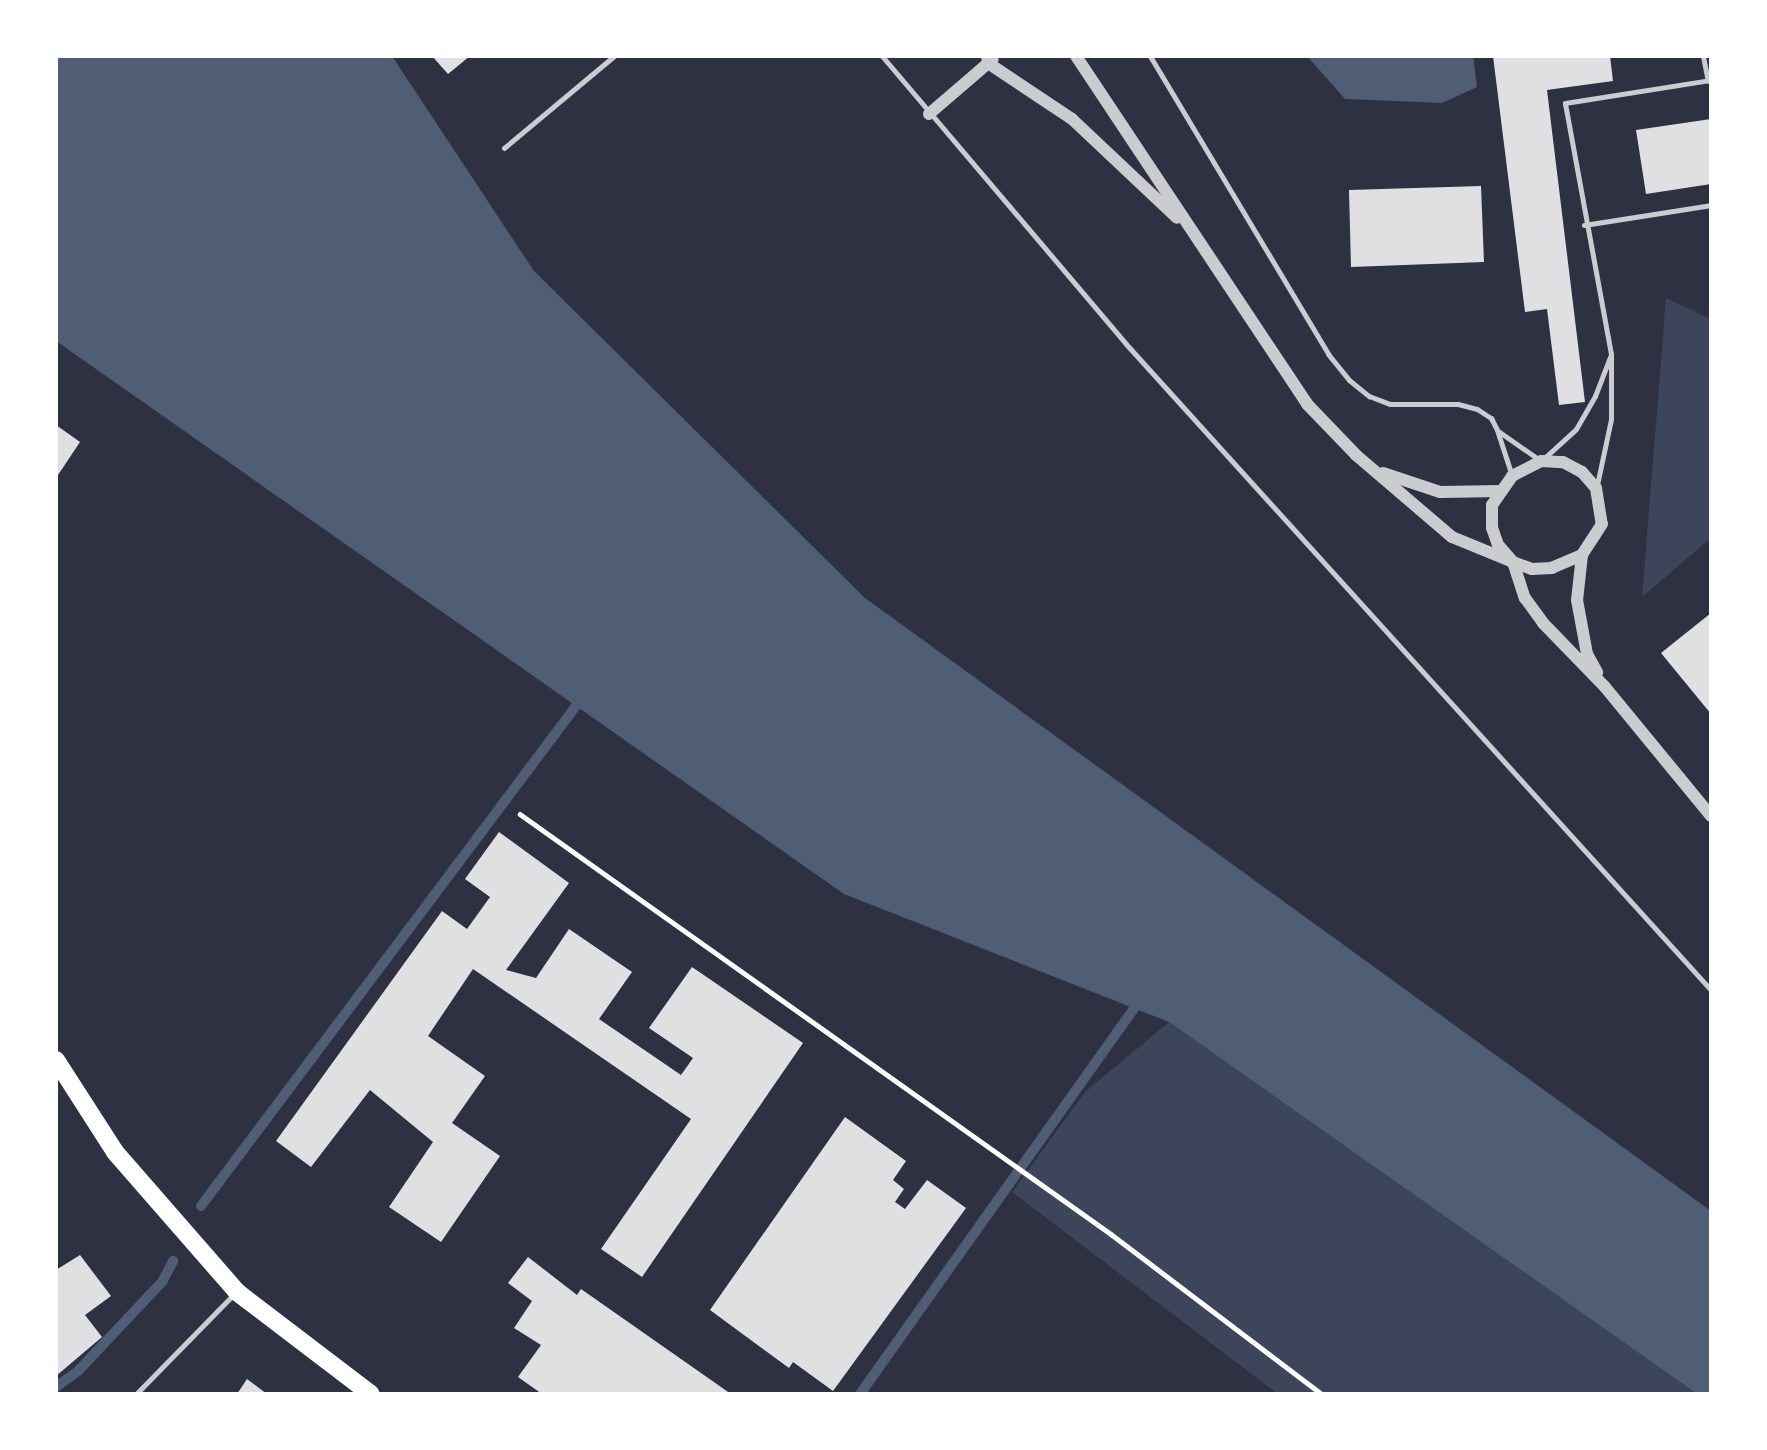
<!DOCTYPE html>
<html>
<head>
<meta charset="utf-8">
<style>
	body { margin:0 }
	#map { position:relative; width:1767px; height:1450px; overflow:hidden; background:#2d3142; font-family:Raleway,sans-serif }
	div>[style] { position:absolute }
	.green>* { inset:0; background:#3c4559 }
	.water>* { inset:0; background:#4f5d75 }
	.stream>* { height:10px; margin:-5px; padding:0 5px; transform-origin:5px; border-radius:5px; background:#4f5d75 }
	.building>* { inset:0; background:#e0e0e3 }
	.path>* { height:4.5px; margin:-2.25px; padding:0 2.25px; transform-origin:2.25px; border-radius:2.25px; background:#fff }
	.service>* { height:5px; margin:-2.5px; padding:0 2.5px; transform-origin:2.5px; border-radius:2.5px; background:#caccd0 }
	.tertiary>* { height:12px; margin:-6px; padding:0 6px; transform-origin:6px; border-radius:6px; background:#caccd0 }
	.primary>* { height:18px; margin:-9px; padding:0 9px; transform-origin:9px; border-radius:9px; background:#fff }
	span { translate:-50% -50%; white-space:nowrap; text-align:center; line-height:1.15; -webkit-text-stroke:7px #fff; paint-order:stroke }
	.frame { position:absolute; inset:0; border:58px solid #fff; pointer-events:none }
</style>
</head>
<body>
<div id="map">
	<div class="green">
		<div style="clip-path:polygon(1666px 298px,1711px 319px,1711px 538px,1642px 597px)"></div>
		<div style="clip-path:polygon(1169px 1022px,1697px 1394px,1278px 1394px,1012px 1192px,1085px 1092px)"></div>
	</div>
	<div class="water">
		<div style="clip-path:polygon(56px 56px,392px 56px,534px 271px,865px 598px,1711px 1211px,1711px 1394px,1697px 1394px,1169px 1022px,844px 894px,56px 341px)"></div>
		<div style="clip-path:polygon(1307px 56px,1473px 56px,1477px 87px,1442px 103px,1345px 99px)"></div>
	</div>
	<div class="stream">
		<div style="left:201px;top:1206px;width:625px;rotate:-53.13deg"></div>
		<div style="left:56px;top:1387px;width:29px;rotate:-36deg"></div>
		<div style="left:79px;top:1370px;width:121px;rotate:-46.7deg"></div>
		<div style="left:162px;top:1282px;width:24px;rotate:-62deg"></div>
		<div style="left:860px;top:1394px;width:473px;rotate:-54.6deg"></div>
	</div>
	<div class="building">
		<div style="clip-path:polygon(432px 56px,470px 56px,448px 74px)"></div>
		<div style="clip-path:polygon(1493px 56px,1610px 56px,1613px 81px,1547px 90px,1585px 402px,1559px 405px,1547px 309px,1525px 312px)"></div>
		<div style="clip-path:polygon(1711px 119px,1711px 184px,1646px 194px,1636px 130px)"></div>
		<div style="clip-path:polygon(1481px 186px,1484px 262px,1351px 267px,1349px 190px)"></div>
		<div style="clip-path:polygon(56px 425px,80px 442px,56px 478px)"></div>
		<div style="clip-path:polygon(1711px 613px,1711px 714px,1661px 653px)"></div>
		<div style="clip-path:polygon(499px 832px,569px 883px,506px 970px,536px 978px,569px 929px,632px 972px,599px 1019px,681px 1075px,693px 1058px,649px 1028px,692px 967px,803px 1043px,642px 1277px,601px 1249px,691px 1119px,473px 969px,428px 1036px,485px 1076px,452px 1123px,500px 1156px,441px 1242px,389px 1207px,433px 1142px,370px 1090px,311px 1167px,276px 1141px,442px 911px,467px 929px,490px 897px,465px 879px)"></div>
		<div style="clip-path:polygon(845px 1117px,906px 1161px,893px 1180px,904px 1189px,895px 1202px,905px 1209px,927px 1180px,966px 1208px,833px 1391px,793px 1362px,789px 1368px,710px 1310px)"></div>
		<div style="clip-path:polygon(80px 1255px,111px 1296px,85px 1315px,102px 1337px,56px 1376px,56px 1270px)"></div>
		<div style="clip-path:polygon(528px 1257px,577px 1295px,581px 1289px,731px 1394px,542px 1394px,518px 1377px,541px 1345px,514px 1328px,532px 1301px,508px 1283px)"></div>
		<div style="clip-path:polygon(247px 1379px,267px 1394px,237px 1394px)"></div>
	</div>
	<div class="path">
		<div style="left:520px;top:814px;width:725px;rotate:35.4deg"></div>
		<div style="left:1111px;top:1234px;width:265px;rotate:37.2deg"></div>
	</div>
	<div class="service">
		<div style="left:882px;top:56px;width:377px;rotate:49.7deg"></div>
		<div style="left:1126px;top:344px;width:872px;rotate:47.84deg"></div>
		<div style="left:1150px;top:56px;width:347px;rotate:59.1deg"></div>
		<div style="left:1328px;top:354px;width:33px;rotate:51deg"></div>
		<div style="left:1349px;top:380px;width:26px;rotate:39deg"></div>
		<div style="left:1369px;top:396px;width:22px;rotate:21deg"></div>
		<div style="left:1390px;top:404px;width:68px"></div>
		<div style="left:1458px;top:404px;width:20px;rotate:15deg"></div>
		<div style="left:1477px;top:409px;width:17px;rotate:33deg"></div>
		<div style="left:1491px;top:418px;width:13px;rotate:63deg"></div>
		<div style="left:1497px;top:430px;width:48px;rotate:71.9deg"></div>
		<div style="left:1703px;top:56px;width:25px;rotate:79deg"></div>
		<div style="left:504px;top:148px;width:143px;rotate:-39.9deg"></div>
		<div style="left:1584px;top:225px;width:129px;rotate:-8.9deg"></div>
		<div style="left:1498px;top:431px;width:52px;rotate:34.9deg"></div>
		<div style="left:1541px;top:461px;width:47px;rotate:-42.4deg"></div>
		<div style="left:1576px;top:429px;width:38px;rotate:-60deg"></div>
		<div style="left:1595px;top:396px;width:42px;rotate:-69deg"></div>
		<div style="left:1597px;top:485px;width:67px;rotate:-78deg"></div>
		<div style="left:1611px;top:419px;width:65px;rotate:-90deg"></div>
		<div style="left:1611px;top:354px;width:255px;rotate:-100.4deg"></div>
		<div style="left:1565px;top:103px;width:148px;rotate:-9deg"></div>
		<div style="left:136px;top:1394px;width:140px;rotate:-45.6deg"></div>
	</div>
	<div class="tertiary">
		<div style="left:987px;top:56px;width:7px;rotate:82deg"></div>
		<div style="left:988px;top:63px;width:101px;rotate:33.7deg"></div>
		<div style="left:1072px;top:119px;width:144px;rotate:43.3deg"></div>
		<div style="left:1076px;top:56px;width:418px;rotate:56.4deg"></div>
		<div style="left:1307px;top:404px;width:71px;rotate:46.1deg"></div>
		<div style="left:1356px;top:455px;width:126px;rotate:40.5deg"></div>
		<div style="left:1452px;top:537px;width:66px;rotate:22.3deg"></div>
		<div style="left:1513px;top:562px;width:38px;rotate:72deg"></div>
		<div style="left:1525px;top:598px;width:31px;rotate:54deg"></div>
		<div style="left:1543px;top:623px;width:89px;rotate:45.9deg"></div>
		<div style="left:1605px;top:687px;width:167px;rotate:50.6deg"></div>
		<div style="left:929px;top:114px;width:84px;rotate:-40.7deg"></div>
		<div style="left:1383px;top:473px;width:60px;rotate:18.4deg"></div>
		<div style="left:1440px;top:492px;width:61px;rotate:-0.9deg"></div>
		<div style="left:1582px;top:555px;width:33px;rotate:157deg"></div>
		<div style="left:1552px;top:568px;width:20px;rotate:177deg"></div>
		<div style="left:1532px;top:569px;width:20px;rotate:-160deg"></div>
		<div style="left:1513px;top:562px;width:23px;rotate:-131deg"></div>
		<div style="left:1498px;top:545px;width:18px;rotate:-109deg"></div>
		<div style="left:1492px;top:528px;width:23px;rotate:-90deg"></div>
		<div style="left:1492px;top:505px;width:35px;rotate:-55deg"></div>
		<div style="left:1512px;top:476px;width:33px;rotate:-27deg"></div>
		<div style="left:1541px;top:461px;width:22px;rotate:3deg"></div>
		<div style="left:1563px;top:462px;width:21px;rotate:28deg"></div>
		<div style="left:1582px;top:472px;width:21px;rotate:49deg"></div>
		<div style="left:1596px;top:488px;width:36px;rotate:81deg"></div>
		<div style="left:1602px;top:524px;width:37px;rotate:123deg"></div>
		<div style="left:1582px;top:555px;width:45px;rotate:96.3deg"></div>
		<div style="left:1577px;top:600px;width:55px;rotate:79.5deg"></div>
		<div style="left:1587px;top:654px;width:21px;rotate:61deg"></div>
	</div>
	<div class="primary">
		<div style="left:56px;top:1060px;width:109px;rotate:57.3deg"></div>
		<div style="left:115px;top:1152px;width:186px;rotate:48.9deg"></div>
		<div style="left:237px;top:1292px;width:168px;rotate:37.3deg"></div>
	</div>
	<div class="frame"></div>
</div>
</body>
</html>
